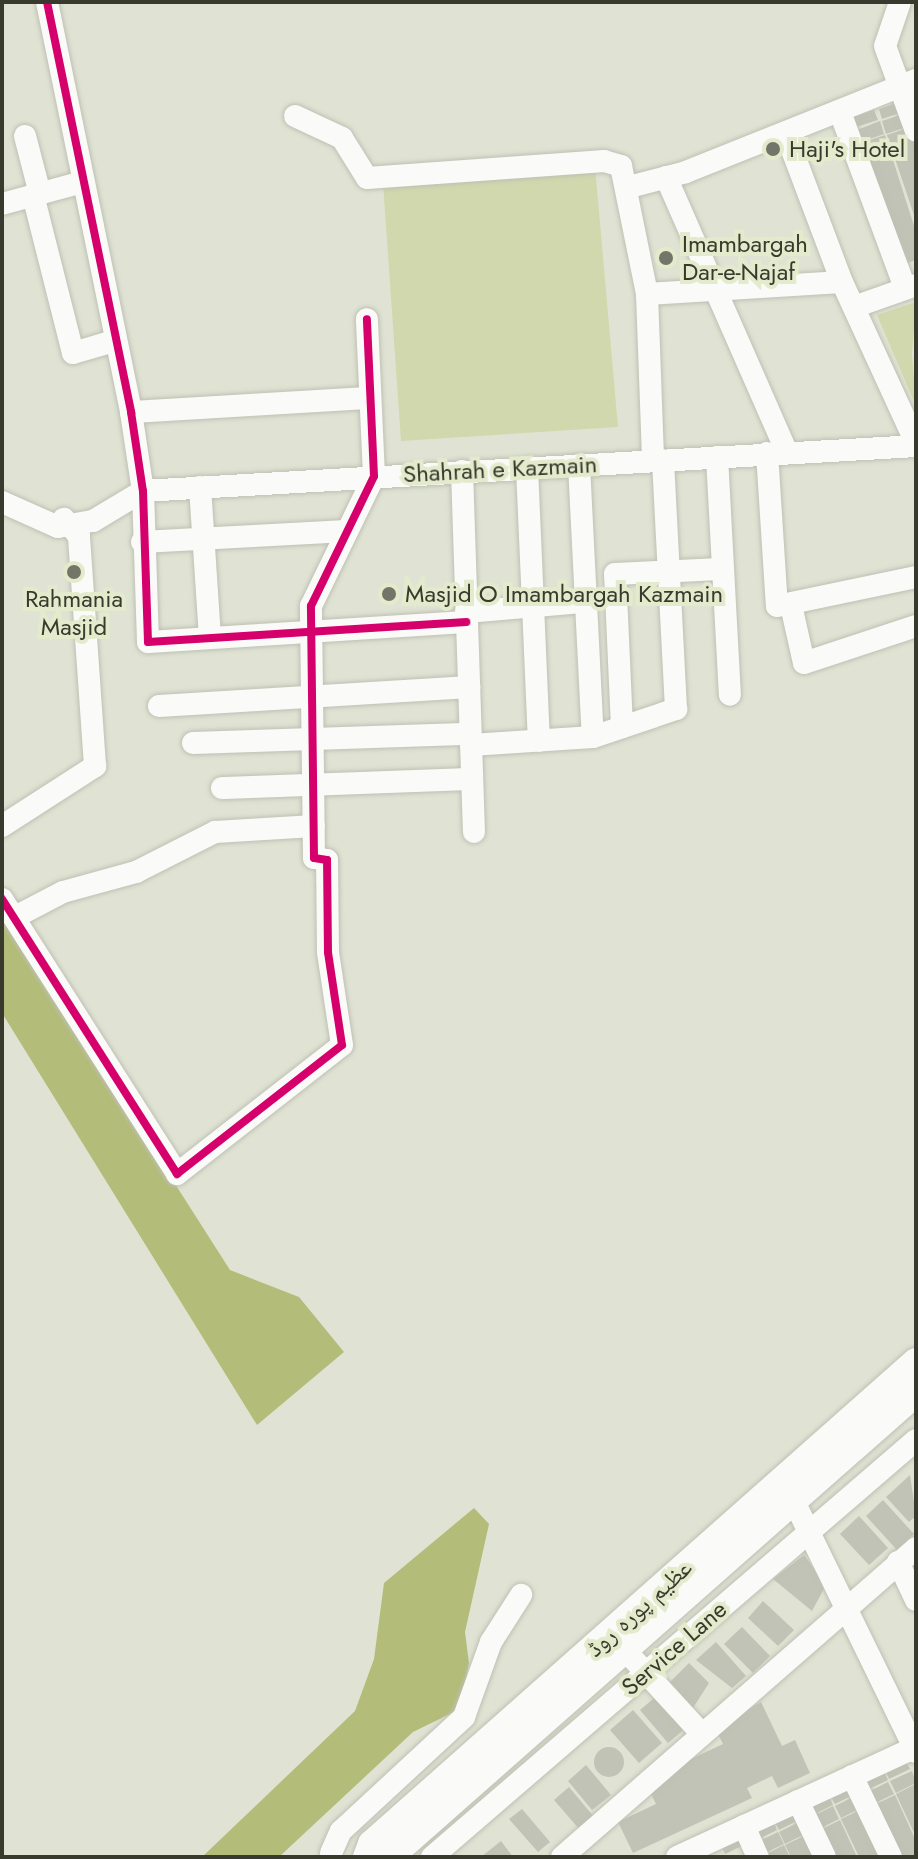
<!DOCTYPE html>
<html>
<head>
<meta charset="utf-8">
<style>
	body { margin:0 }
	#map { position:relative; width:918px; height:1859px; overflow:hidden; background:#e0e3d3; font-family:Jost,"Noto Naskh Arabic",sans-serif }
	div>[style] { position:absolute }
	.green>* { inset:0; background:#d1d8ad }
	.water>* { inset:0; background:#b3bc78 }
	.building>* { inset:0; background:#c0c3b5 }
	.round { border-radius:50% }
	.roads { filter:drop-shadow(0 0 2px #bec0b4) drop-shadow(0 0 2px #bec0b4) }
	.minor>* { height:22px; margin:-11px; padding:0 11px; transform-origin:11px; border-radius:11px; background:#fafbf8 }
	.major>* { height:28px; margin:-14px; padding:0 14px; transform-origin:14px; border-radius:14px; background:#fafbf8 }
	.cycleway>* { height:8px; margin:-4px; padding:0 4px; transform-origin:4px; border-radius:4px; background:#d6006c }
	.dots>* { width:22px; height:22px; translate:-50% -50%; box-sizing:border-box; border:4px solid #e4eacc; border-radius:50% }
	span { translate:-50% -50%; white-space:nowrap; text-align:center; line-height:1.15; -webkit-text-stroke:8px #e4eacc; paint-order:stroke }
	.poi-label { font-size:24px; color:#383a2e }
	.left { translate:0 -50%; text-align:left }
	.street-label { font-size:24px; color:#383a2e }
	.frame { position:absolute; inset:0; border:4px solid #383a2e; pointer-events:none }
</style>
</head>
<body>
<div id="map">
	<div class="green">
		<div style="clip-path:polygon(595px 166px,618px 427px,401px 441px,383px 183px)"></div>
		<div style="clip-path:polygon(916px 302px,912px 354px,916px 406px,877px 315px)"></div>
	</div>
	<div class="water">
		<div style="clip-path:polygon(2px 913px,230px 1270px,299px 1297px,344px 1352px,257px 1425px,2px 1013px)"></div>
		<div style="clip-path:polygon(474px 1508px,489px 1524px,465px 1632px,469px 1663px,460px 1709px,413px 1732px,279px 1857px,202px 1857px,355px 1711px,374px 1659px,384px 1583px)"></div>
	</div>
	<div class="building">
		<div style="clip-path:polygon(900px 102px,903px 112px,882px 119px,879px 109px)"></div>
		<div style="clip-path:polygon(874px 110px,878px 120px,856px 127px,853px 117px)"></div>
		<div style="clip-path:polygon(906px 113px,910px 126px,886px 134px,882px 121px)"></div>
		<div style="clip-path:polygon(880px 121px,884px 134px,861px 142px,857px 130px)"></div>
		<div style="clip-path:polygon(910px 127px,916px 143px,916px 221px,887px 135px)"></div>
		<div style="clip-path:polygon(885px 135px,916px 232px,916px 260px,902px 265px,861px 143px)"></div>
		<div style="clip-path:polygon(910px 1475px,916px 1516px,909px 1522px,886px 1497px)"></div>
		<div style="clip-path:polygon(883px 1500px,914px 1534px,897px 1550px,866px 1516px)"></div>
		<div style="clip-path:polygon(859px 1516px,888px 1548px,869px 1565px,840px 1534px)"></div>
		<div style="clip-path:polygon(804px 1555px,826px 1585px,812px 1611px,773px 1579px)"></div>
		<div style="clip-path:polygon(763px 1601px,794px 1630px,778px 1646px,748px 1618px)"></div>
		<div style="clip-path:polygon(742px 1627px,770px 1656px,753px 1673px,724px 1644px)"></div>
		<div style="clip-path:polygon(716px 1642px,746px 1676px,732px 1688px,696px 1660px)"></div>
		<div style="clip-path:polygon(689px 1663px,709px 1683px,693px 1708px,669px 1683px)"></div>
		<div style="clip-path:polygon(659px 1694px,687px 1727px,668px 1743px,640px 1710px)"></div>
		<div style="clip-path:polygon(761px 1702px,782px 1746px,795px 1740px,810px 1773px,778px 1788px,772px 1776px,747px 1788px,752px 1798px,633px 1853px,618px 1822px,656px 1804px,649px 1790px,657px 1775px,723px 1744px,715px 1728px)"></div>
		<div style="clip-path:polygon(633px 1710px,662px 1743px,639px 1763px,610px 1730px)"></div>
		<div class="round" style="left:594px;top:1747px;width:30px;height:30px"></div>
		<div style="clip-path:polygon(905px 1760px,910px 1769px,889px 1779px,885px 1769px)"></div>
		<div style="clip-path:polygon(586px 1765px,611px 1795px,592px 1810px,568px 1781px)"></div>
		<div style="clip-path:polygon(883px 1770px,888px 1780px,865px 1791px,861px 1781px)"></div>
		<div style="clip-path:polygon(912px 1771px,916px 1783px,896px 1793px,890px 1781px)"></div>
		<div style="clip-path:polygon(888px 1782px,894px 1794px,871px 1805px,866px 1793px)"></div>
		<div style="clip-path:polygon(850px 1784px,855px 1794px,835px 1804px,830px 1795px)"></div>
		<div style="clip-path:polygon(916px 1784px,916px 1837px,896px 1794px)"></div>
		<div style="clip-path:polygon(569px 1787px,594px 1817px,580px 1830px,554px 1800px)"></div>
		<div style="clip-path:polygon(828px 1795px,833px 1805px,811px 1816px,806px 1806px)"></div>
		<div style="clip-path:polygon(857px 1795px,863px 1807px,841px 1818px,835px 1806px)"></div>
		<div style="clip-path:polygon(895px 1795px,916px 1841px,916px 1857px,897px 1857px,872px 1806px)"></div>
		<div style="clip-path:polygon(833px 1806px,839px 1819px,817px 1830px,811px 1817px)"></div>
		<div style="clip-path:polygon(864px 1808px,887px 1857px,859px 1857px,841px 1819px)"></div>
		<div style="clip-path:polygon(522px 1809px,550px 1842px,538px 1852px,509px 1819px)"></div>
		<div style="clip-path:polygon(795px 1810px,799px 1820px,779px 1830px,774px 1820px)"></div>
		<div style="clip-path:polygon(840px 1820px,857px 1857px,831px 1857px,818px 1831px)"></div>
		<div style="clip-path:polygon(773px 1821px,777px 1830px,755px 1841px,750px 1832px)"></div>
		<div style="clip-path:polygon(801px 1821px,807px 1833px,785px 1844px,779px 1832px)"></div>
		<div style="clip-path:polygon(778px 1832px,784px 1844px,761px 1855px,755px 1843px)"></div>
		<div style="clip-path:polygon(808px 1834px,819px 1857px,791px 1857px,785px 1845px)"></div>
		<div style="clip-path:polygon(741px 1835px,746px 1844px,725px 1854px,721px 1845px)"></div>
		<div style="clip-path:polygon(501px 1841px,513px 1857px,481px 1857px)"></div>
		<div style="clip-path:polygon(784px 1845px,790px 1857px,760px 1857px)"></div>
	</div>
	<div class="roads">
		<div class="minor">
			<div style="left:47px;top:2px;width:419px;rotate:78.4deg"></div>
			<div style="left:131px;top:412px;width:80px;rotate:81.4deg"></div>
			<div style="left:143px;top:491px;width:151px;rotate:88.1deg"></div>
			<div style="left:148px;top:642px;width:319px;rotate:-3.6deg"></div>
			<div style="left:900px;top:2px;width:46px;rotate:108.8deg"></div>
			<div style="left:885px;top:46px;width:90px;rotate:70deg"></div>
			<div style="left:840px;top:112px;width:188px;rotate:69.7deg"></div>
			<div style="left:295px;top:116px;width:52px;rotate:25.1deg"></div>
			<div style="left:342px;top:138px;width:47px;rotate:58deg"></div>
			<div style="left:367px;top:178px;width:238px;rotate:-4.1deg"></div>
			<div style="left:604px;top:161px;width:18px;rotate:16deg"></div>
			<div style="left:621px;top:166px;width:131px;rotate:78.5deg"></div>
			<div style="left:647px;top:294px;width:166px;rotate:87.9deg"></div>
			<div style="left:786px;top:134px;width:158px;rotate:69.3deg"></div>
			<div style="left:842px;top:282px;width:177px;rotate:65.3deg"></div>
			<div style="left:25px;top:136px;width:60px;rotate:75.5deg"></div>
			<div style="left:666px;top:177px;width:300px;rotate:66.3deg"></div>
			<div style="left:629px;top:187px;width:59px;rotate:-14.7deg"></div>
			<div style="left:686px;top:172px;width:248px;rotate:-21.8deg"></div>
			<div style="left:33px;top:195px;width:163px;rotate:75.8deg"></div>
			<div style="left:73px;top:353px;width:43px;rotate:-16.3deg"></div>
			<div style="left:2px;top:204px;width:80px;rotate:-15.3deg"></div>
			<div style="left:647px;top:294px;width:195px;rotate:-3.5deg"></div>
			<div style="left:854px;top:307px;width:66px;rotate:-19.5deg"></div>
			<div style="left:131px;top:412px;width:238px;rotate:-3.4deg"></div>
			<div style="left:767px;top:453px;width:153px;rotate:86.3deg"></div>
			<div style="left:777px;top:606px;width:142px;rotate:-11.8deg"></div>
			<div style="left:717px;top:457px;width:238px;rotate:86.9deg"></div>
			<div style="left:579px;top:465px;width:272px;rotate:87.1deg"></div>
			<div style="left:527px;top:468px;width:273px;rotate:87.5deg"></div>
			<div style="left:462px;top:471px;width:361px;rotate:88.1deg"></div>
			<div style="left:200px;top:487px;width:150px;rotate:86.2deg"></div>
			<div style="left:2px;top:502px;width:61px;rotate:24.1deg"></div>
			<div style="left:58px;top:527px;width:36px;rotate:-10deg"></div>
			<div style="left:93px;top:521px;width:58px;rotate:-31deg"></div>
			<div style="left:143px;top:491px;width:774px;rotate:-3.33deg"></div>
			<div style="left:142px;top:542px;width:200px;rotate:-3.1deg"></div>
			<div style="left:791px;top:605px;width:59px;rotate:77.4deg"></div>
			<div style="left:804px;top:663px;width:118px;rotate:-18.3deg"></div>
			<div style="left:466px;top:612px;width:117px;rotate:-4.9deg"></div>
			<div style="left:159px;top:706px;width:311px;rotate:-3.5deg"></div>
			<div style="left:622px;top:727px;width:153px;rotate:-92.6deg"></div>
			<div style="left:615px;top:574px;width:105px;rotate:-2.7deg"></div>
			<div style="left:193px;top:743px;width:277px;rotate:-1.9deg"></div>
			<div style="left:471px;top:745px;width:122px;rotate:-3.8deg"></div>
			<div style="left:593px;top:737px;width:88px;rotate:-18.6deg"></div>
			<div style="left:676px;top:709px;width:249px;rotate:-93deg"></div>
			<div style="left:222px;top:788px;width:250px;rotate:-2.1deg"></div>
			<div style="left:2px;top:826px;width:111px;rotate:-32.8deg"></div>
			<div style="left:95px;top:766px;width:231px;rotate:-94deg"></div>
			<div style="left:79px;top:536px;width:23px;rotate:-131deg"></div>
			<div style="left:2px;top:899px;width:326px;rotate:57.5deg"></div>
			<div style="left:177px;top:1174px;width:209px;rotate:-38deg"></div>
			<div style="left:342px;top:1045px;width:94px;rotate:-98.6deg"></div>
			<div style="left:328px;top:952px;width:92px;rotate:-90.6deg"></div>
			<div style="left:327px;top:860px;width:13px;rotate:-171deg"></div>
			<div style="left:314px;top:858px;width:252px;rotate:-90.7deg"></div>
			<div style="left:311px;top:606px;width:144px;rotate:-64.1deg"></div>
			<div style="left:374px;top:476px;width:157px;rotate:-92.6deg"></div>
			<div style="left:15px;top:917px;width:54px;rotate:-27.5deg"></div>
			<div style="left:63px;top:892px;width:76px;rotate:-15.3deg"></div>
			<div style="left:136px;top:872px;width:89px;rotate:-26.9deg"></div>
			<div style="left:215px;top:832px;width:99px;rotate:-3.5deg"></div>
			<div style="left:787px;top:1487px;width:295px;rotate:64deg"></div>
			<div style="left:898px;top:1562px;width:42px;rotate:64.7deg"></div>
			<div style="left:624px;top:1649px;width:114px;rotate:47.5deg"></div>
			<div style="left:852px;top:1776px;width:90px;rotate:64.3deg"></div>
			<div style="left:798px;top:1801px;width:62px;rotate:64.3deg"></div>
			<div style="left:744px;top:1826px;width:34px;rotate:66deg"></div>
			<div style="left:331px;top:1853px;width:24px;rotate:-66deg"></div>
			<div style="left:341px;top:1831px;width:168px;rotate:-42.8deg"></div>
			<div style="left:464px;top:1717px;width:80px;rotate:-70.2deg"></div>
			<div style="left:491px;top:1642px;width:56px;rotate:-57.4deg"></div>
			<div style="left:432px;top:1857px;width:639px;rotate:-40.75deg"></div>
			<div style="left:562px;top:1857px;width:470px;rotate:-41.1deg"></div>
			<div style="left:677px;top:1857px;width:263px;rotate:-24.7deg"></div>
		</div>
		<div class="major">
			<div style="left:367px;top:1857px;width:14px;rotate:-69deg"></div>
			<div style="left:372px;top:1844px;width:727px;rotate:-41.54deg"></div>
			<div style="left:389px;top:1857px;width:703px;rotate:-41.42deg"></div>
		</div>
	</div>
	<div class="cycleway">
		<div style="left:47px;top:2px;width:419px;rotate:78.4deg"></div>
		<div style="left:131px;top:412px;width:80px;rotate:81.4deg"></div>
		<div style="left:143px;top:491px;width:151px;rotate:88.1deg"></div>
		<div style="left:148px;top:642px;width:319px;rotate:-3.6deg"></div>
		<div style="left:2px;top:899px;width:326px;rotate:57.5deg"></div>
		<div style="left:177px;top:1174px;width:209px;rotate:-38deg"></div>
		<div style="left:342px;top:1045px;width:94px;rotate:-98.6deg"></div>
		<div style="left:328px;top:952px;width:92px;rotate:-90.6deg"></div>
		<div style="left:327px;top:860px;width:13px;rotate:-171deg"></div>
		<div style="left:314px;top:858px;width:252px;rotate:-90.7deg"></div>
		<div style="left:311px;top:606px;width:144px;rotate:-64.1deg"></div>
		<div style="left:374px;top:476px;width:157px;rotate:-92.6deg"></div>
	</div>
	<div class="dots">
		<div style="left:773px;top:149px;background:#737568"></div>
		<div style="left:666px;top:258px;background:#737568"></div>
		<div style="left:74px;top:572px;background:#737568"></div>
		<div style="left:389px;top:594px;background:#737568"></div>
	</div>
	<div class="poi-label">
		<span class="left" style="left:789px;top:149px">Haji's Hotel</span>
		<span class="left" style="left:682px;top:258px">Imambargah<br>Dar-e-Najaf</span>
		<span class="left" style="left:405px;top:594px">Masjid O Imambargah Kazmain</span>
		<span style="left:74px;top:613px">Rahmania<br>Masjid</span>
	</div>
	<div class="street-label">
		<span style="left:500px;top:469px;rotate:-3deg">Shahrah e Kazmain</span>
		<span style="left:639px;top:1608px;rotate:-42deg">عظیم پورہ روڈ</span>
		<span style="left:674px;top:1648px;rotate:-41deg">Service Lane</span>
	</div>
	<div class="frame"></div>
</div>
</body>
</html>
